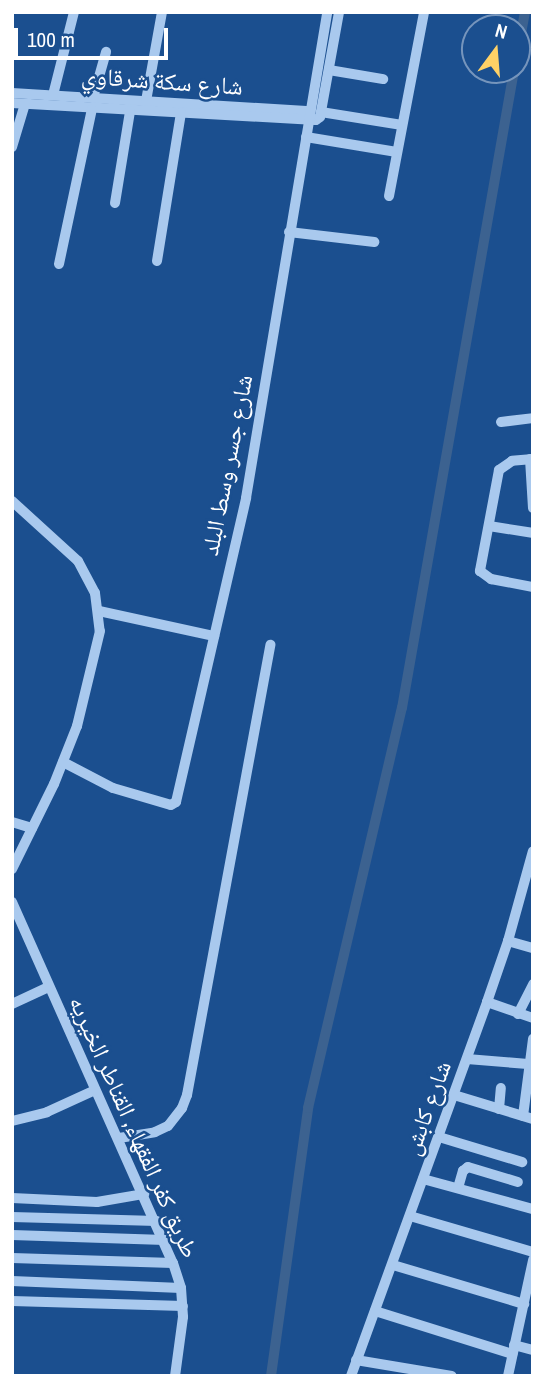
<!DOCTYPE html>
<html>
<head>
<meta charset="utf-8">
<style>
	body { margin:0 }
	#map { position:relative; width:545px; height:1388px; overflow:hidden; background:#1b4f8f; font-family:"Archivo Narrow","Noto Naskh Arabic",sans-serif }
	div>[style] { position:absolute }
	.canal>* { height:10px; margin:-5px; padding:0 5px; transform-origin:5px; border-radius:5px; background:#3c6290 }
	.minor>* { height:10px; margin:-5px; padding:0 5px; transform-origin:5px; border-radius:5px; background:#a9c9ee }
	span { translate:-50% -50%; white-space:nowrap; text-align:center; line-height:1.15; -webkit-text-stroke:5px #1b4f8f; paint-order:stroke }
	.street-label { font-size:24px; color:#fff }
	.frame { position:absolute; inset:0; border:14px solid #fff; pointer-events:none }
	.north { position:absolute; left:461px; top:14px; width:70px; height:70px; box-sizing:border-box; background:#1b4f8f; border:2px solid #7695bc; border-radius:50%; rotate:16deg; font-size:19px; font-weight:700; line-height:28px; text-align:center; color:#fff }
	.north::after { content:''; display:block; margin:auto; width:24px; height:32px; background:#ffd166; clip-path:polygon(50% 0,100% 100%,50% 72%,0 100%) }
	.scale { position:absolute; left:14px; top:28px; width:154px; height:32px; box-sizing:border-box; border:4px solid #fff; border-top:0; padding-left:9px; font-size:21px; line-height:24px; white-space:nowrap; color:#fff; -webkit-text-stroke:5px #1b4f8f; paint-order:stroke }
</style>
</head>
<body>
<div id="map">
	<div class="canal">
		<div style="left:517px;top:55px;width:44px;rotate:-79.5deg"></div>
		<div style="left:271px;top:1376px;width:271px;rotate:-82.1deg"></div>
		<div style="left:308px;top:1108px;width:411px;rotate:-76.8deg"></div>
		<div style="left:402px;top:708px;width:648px;rotate:-80.04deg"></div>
	</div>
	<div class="minor">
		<div style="left:329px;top:70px;width:55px;rotate:9.5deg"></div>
		<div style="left:12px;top:93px;width:299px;rotate:3.5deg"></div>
		<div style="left:53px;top:95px;width:86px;rotate:-75.8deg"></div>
		<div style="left:93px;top:98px;width:48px;rotate:-74.2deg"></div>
		<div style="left:146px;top:101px;width:90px;rotate:-79.8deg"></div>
		<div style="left:12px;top:103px;width:304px;rotate:3.2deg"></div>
		<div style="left:316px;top:120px;width:5px;rotate:-37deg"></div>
		<div style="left:320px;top:117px;width:107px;rotate:-79.7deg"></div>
		<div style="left:321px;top:112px;width:82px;rotate:9.1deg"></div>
		<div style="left:306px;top:137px;width:92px;rotate:9.4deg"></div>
		<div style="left:12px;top:147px;width:45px;rotate:-73.2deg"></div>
		<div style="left:389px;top:196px;width:187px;rotate:-79.2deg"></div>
		<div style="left:115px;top:203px;width:93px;rotate:-80.7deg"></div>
		<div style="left:289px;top:232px;width:86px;rotate:6.7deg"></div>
		<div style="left:157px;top:261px;width:150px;rotate:-80.8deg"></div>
		<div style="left:59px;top:264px;width:158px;rotate:-78deg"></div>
		<div style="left:501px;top:422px;width:32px;rotate:-7deg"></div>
		<div style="left:530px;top:459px;width:49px;rotate:86.5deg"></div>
		<div style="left:533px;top:459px;width:21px;rotate:175deg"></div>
		<div style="left:512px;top:461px;width:16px;rotate:145deg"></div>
		<div style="left:499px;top:470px;width:103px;rotate:100.7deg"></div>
		<div style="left:480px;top:571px;width:14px;rotate:36deg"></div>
		<div style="left:491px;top:579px;width:43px;rotate:10.8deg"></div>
		<div style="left:12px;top:501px;width:89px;rotate:42.3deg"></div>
		<div style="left:78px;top:561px;width:36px;rotate:62deg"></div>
		<div style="left:95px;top:593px;width:38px;rotate:83deg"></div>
		<div style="left:100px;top:631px;width:98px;rotate:103.6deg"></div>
		<div style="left:77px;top:726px;width:62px;rotate:111.6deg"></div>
		<div style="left:54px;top:784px;width:95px;rotate:116.3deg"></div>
		<div style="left:489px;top:526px;width:45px;rotate:9deg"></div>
		<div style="left:99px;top:611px;width:118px;rotate:12.3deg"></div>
		<div style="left:63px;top:762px;width:56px;rotate:27.5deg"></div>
		<div style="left:113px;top:788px;width:60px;rotate:16.3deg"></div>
		<div style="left:171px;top:805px;width:6px;rotate:-31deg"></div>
		<div style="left:176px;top:802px;width:312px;rotate:-77deg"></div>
		<div style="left:246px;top:498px;width:493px;rotate:-80.5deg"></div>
		<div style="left:12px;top:822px;width:21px;rotate:17deg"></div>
		<div style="left:12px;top:902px;width:395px;rotate:66deg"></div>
		<div style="left:173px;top:1263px;width:26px;rotate:72deg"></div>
		<div style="left:181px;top:1288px;width:29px;rotate:86deg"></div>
		<div style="left:183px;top:1317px;width:60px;rotate:97.7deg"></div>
		<div style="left:508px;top:941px;width:26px;rotate:16deg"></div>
		<div style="left:487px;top:1002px;width:49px;rotate:19.2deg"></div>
		<div style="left:12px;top:1004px;width:40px;rotate:-25deg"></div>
		<div style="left:518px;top:1014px;width:34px;rotate:-63deg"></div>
		<div style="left:467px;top:1059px;width:61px;rotate:4.7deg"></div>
		<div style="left:454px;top:1095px;width:83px;rotate:16.9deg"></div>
		<div style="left:499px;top:1109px;width:21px;rotate:-85deg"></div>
		<div style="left:523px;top:1116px;width:78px;rotate:-82.6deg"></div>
		<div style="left:12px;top:1121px;width:36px;rotate:-14deg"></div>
		<div style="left:47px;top:1112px;width:53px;rotate:-24.6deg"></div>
		<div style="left:439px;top:1137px;width:87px;rotate:16.8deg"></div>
		<div style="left:119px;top:1138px;width:36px;rotate:-9deg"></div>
		<div style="left:155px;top:1132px;width:14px;rotate:-25deg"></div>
		<div style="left:168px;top:1126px;width:23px;rotate:-52deg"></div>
		<div style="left:182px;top:1108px;width:14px;rotate:-69deg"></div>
		<div style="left:187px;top:1095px;width:458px;rotate:-79.5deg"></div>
		<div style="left:423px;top:1179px;width:114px;rotate:15.3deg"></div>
		<div style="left:458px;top:1188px;width:18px;rotate:-74deg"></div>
		<div style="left:463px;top:1171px;width:6px;rotate:-39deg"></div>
		<div style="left:468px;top:1167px;width:52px;rotate:16.7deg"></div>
		<div style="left:12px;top:1198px;width:85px;rotate:2.7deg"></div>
		<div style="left:97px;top:1202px;width:48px;rotate:-9.7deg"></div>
		<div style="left:410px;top:1216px;width:128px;rotate:16.3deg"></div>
		<div style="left:12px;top:1217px;width:145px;rotate:1.6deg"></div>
		<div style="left:12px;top:1235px;width:153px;rotate:1.9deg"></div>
		<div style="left:12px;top:1258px;width:161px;rotate:1.8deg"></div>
		<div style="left:393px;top:1265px;width:137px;rotate:16.6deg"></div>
		<div style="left:12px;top:1281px;width:169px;rotate:2.4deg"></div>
		<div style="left:12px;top:1301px;width:171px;rotate:1.7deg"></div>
		<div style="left:375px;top:1311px;width:144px;rotate:17.4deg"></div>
		<div style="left:514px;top:1345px;width:20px;rotate:15deg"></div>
		<div style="left:356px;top:1360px;width:97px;rotate:9.5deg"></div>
		<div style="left:351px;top:1376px;width:398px;rotate:-70deg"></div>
		<div style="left:487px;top:1002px;width:65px;rotate:-71deg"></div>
		<div style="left:508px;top:941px;width:93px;rotate:-74.5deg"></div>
		<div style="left:508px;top:1376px;width:119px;rotate:-77.8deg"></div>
	</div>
	<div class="street-label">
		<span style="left:162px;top:81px;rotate:4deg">شارع سكة شرقاوي</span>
		<span style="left:227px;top:465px;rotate:-79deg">شارع جسر وسط البلد</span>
		<span style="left:427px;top:1108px;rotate:-70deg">شارع كابش</span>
		<span style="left:134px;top:1127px;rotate:66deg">طريق كفر الفقهاء, القناطر الخيريه</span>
	</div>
	<div class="frame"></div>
	<div class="north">N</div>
	<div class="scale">100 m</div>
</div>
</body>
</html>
